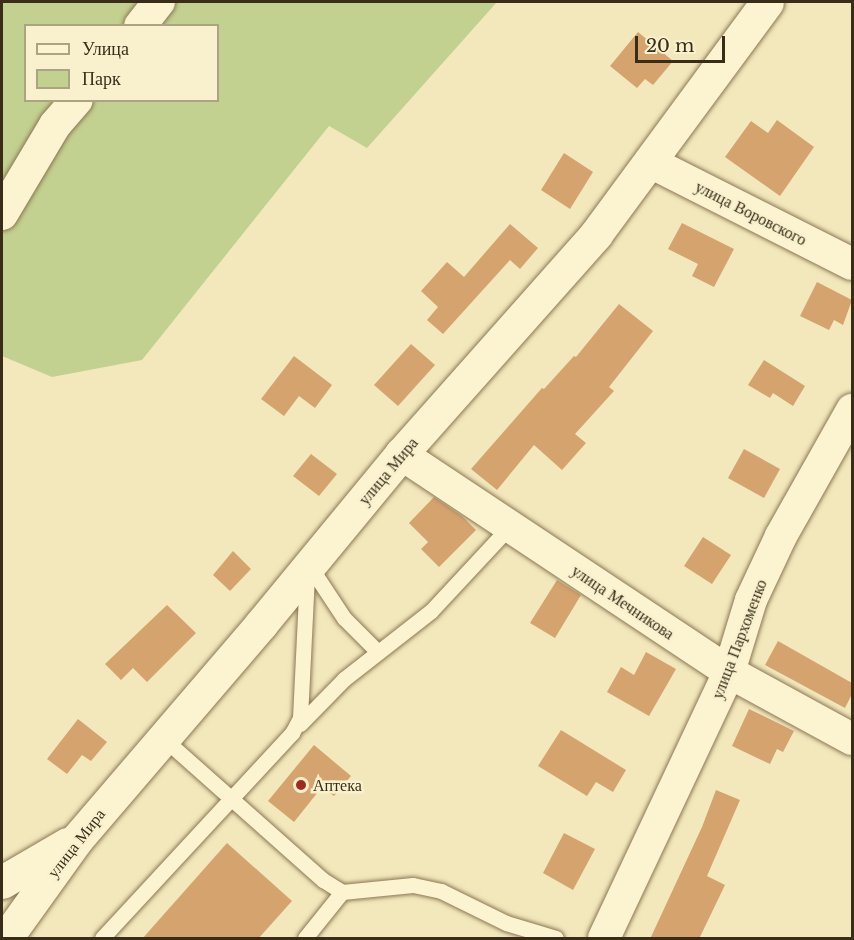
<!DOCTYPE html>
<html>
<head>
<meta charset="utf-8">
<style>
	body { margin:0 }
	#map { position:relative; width:854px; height:940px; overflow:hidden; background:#f2e8bc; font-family:"Libre Baskerville",serif }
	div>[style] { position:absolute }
	.green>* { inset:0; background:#c3d190 }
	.building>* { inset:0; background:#d5a36e }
	.roads { filter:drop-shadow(0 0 2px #8c7754) drop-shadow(0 0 2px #8c7754) }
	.lane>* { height:15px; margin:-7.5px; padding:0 7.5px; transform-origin:7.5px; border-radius:7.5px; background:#fcf4d0 }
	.street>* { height:32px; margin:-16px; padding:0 16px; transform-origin:16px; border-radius:16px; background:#fcf4d0 }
	.secondary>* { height:33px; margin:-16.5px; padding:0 16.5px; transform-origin:16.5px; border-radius:16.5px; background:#fcf4d0 }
	.dots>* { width:16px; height:16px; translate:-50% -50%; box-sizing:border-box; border:3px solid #f9f1cd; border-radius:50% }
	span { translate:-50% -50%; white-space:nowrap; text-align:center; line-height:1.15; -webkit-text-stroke:5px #f9f1cd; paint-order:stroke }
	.street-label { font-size:16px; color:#392d1a }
	.poi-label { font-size:16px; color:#392d1a }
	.left { translate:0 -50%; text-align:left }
	.frame { position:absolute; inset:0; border:3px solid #392d1a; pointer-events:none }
	.legend { position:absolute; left:24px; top:24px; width:195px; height:78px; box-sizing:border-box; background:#f9f1cd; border:2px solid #aca385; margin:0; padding:8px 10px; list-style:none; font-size:18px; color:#392d1a }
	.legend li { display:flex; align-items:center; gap:12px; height:30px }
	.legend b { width:30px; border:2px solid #aca385 }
	.scale { position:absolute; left:635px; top:36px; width:90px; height:27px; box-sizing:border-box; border:3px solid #392d1a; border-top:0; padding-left:8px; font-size:18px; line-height:21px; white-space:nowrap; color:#392d1a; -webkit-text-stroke:4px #f9f1cd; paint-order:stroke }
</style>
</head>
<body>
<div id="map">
	<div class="green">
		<div style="clip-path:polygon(evenodd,2px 2px,497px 2px,367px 148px,329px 126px,142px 360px,52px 377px,2px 356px,2px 2px,26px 26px,218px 26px,218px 100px,26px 100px,26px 26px)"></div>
	</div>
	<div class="building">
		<div style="clip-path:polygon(638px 32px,673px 61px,653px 85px,645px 79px,637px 88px,610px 66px)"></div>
		<div style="clip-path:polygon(777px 120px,814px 147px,780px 196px,725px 157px,751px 121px,768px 133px)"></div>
		<div style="clip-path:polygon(564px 153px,593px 172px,570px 209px,541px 190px)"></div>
		<div style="clip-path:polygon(682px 223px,734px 249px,714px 287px,692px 276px,698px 264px,668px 249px)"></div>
		<div style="clip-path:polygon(510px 224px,538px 248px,520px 269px,510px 260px,443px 334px,427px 320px,438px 307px,421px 291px,447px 262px,464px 277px)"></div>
		<div style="clip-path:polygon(817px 282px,852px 300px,843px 325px,834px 320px,829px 330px,800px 316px)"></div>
		<div style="clip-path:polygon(619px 304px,653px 331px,609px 387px,614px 391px,575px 434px,586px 443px,562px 470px,534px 445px,497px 490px,471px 469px,542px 388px,544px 389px,574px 356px,576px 357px)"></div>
		<div style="clip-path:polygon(411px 344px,435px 365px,398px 406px,374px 385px)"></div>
		<div style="clip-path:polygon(294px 356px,332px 385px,315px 408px,299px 396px,284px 416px,261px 399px)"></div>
		<div style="clip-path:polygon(764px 360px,805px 386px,793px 406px,773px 393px,770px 398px,748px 385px)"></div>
		<div style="clip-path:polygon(744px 449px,780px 469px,764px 498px,728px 478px)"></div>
		<div style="clip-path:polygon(311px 454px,337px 474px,319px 496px,293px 476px)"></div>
		<div style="clip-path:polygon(434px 497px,462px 516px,476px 530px,439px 567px,421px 549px,428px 542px,409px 523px)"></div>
		<div style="clip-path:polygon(703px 537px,731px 555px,712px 584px,684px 566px)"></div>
		<div style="clip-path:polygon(233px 551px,251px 569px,230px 591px,213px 575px)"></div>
		<div style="clip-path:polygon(557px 580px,581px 595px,555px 638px,530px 623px)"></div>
		<div style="clip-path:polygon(167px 605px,196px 633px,147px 682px,133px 668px,121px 680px,105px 664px)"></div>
		<div style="clip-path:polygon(778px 641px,852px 683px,852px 694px,845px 708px,765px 665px)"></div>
		<div style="clip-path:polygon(646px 652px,676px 669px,649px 716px,607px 692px,621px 667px,634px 675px)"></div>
		<div style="clip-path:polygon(749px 709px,794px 731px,783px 752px,777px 749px,770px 764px,732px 746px)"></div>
		<div style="clip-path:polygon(78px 719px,107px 742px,91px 761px,82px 755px,67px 774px,47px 759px)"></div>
		<div style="clip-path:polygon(561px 730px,626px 770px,613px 792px,596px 782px,587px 796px,538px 766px)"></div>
		<div style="clip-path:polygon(314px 745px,351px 776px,334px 796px,322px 787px,294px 822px,268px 801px)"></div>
		<div style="clip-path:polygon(716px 790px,740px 800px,707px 876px,725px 885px,699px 939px,650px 939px,702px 827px)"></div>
		<div style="clip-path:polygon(564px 833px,595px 849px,573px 890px,543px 873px)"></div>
		<div style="clip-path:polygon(227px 843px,292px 901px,258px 939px,142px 939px)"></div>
	</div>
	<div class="roads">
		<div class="lane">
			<div style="left:309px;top:565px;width:64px;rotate:56.6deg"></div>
			<div style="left:344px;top:618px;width:48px;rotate:45deg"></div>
			<div style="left:300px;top:724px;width:63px;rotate:-45.6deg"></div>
			<div style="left:344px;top:679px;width:110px;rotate:-38deg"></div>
			<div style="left:431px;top:611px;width:116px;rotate:-47.1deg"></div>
			<div style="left:163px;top:738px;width:214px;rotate:41.6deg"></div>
			<div style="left:323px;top:880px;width:22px;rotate:32deg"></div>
			<div style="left:342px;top:892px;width:71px;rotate:-5.6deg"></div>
			<div style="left:413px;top:885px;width:29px;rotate:12deg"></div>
			<div style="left:441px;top:891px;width:72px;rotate:26.2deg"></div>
			<div style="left:506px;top:923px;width:52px;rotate:16.7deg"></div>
			<div style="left:102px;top:938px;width:280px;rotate:-47.2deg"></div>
			<div style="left:292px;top:733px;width:17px;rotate:-62deg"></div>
			<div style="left:300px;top:718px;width:141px;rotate:-87.2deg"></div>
			<div style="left:305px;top:938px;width:59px;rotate:-51.2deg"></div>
		</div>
		<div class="street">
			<div style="left:140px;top:26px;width:31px;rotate:-52deg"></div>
			<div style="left:650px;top:162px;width:226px;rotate:26.8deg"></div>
			<div style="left:2px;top:214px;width:104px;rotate:-59.2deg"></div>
			<div style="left:55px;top:125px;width:33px;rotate:-49deg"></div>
			<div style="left:401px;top:454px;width:394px;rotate:33.6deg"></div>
			<div style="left:729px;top:672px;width:140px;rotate:28.6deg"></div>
			<div style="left:604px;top:938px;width:294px;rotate:-64.8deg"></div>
			<div style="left:729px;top:672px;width:75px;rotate:-73deg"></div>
			<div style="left:751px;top:600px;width:71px;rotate:-64.9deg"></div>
			<div style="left:781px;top:536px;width:145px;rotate:-60.6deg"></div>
		</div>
		<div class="secondary">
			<div style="left:2px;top:882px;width:75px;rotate:-30.3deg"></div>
			<div style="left:6px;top:938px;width:122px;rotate:-54.4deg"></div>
			<div style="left:77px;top:839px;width:283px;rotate:-49.4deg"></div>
			<div style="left:261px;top:624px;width:220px;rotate:-50.5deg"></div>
			<div style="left:401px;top:454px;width:294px;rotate:-48.4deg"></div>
			<div style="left:596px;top:234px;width:288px;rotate:-53.6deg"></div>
		</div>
	</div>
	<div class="dots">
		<div style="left:301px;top:785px;background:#a12a1e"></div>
	</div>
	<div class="street-label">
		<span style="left:751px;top:213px;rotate:27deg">улица Воровского</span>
		<span style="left:388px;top:471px;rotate:-50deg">улица Мира</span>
		<span style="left:623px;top:602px;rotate:34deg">улица Мечникова</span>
		<span style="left:739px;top:639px;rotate:-69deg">улица Пархоменко</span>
		<span style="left:76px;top:843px;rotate:-52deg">улица Мира</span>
	</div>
	<div class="poi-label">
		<span class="left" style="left:313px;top:785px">Аптека</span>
	</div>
	<div class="frame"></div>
	<ul class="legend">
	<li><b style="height:8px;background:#fcf4d0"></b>Улица</li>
	<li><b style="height:16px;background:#c3d190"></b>Парк</li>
	</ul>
	<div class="scale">20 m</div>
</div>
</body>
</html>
